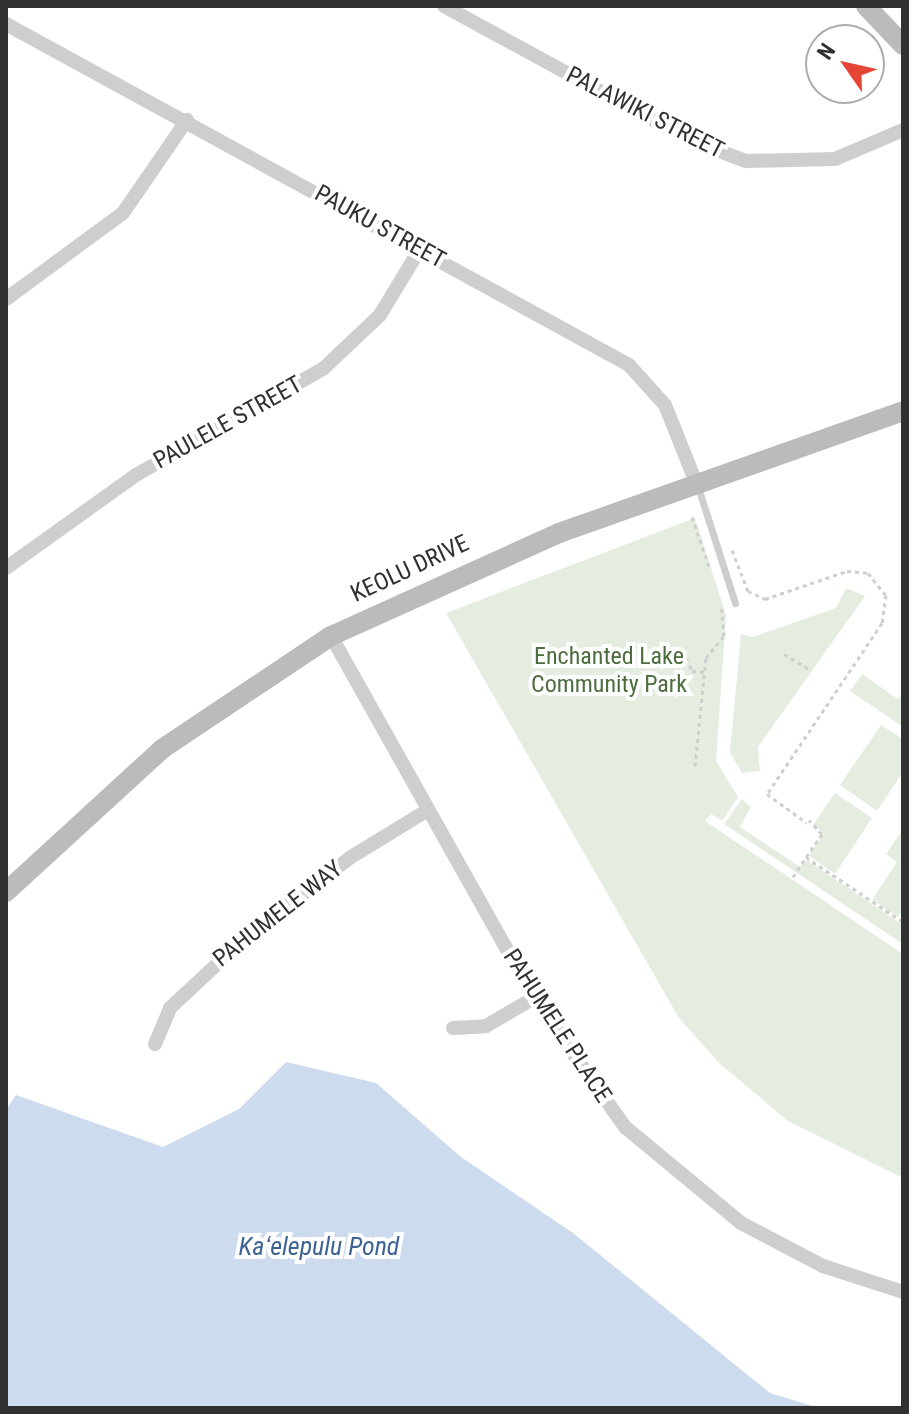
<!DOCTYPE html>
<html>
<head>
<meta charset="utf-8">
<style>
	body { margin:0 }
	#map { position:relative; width:909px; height:1414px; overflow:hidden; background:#fff; font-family:"Roboto Condensed",sans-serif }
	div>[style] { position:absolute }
	.green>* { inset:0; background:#e4eddf }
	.water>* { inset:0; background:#ccdbed }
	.path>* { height:3px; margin-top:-1.5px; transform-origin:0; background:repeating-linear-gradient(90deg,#cecece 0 4px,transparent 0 8px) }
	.lane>* { height:7px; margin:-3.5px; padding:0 3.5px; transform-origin:3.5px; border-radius:3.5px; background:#cecece }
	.street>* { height:14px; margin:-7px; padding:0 7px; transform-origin:7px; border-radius:7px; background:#cecece }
	.secondary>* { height:20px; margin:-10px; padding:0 10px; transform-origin:10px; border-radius:10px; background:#bbb }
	span { translate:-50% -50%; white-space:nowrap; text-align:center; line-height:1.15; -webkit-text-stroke:8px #fff; paint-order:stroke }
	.street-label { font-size:24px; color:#313131 }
	.park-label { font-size:24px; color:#4c6d3d }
	.water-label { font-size:26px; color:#3e6494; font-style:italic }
	.frame { position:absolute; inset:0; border:8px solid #313131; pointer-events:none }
	.north { position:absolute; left:805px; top:24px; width:80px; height:80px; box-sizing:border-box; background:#fff; border:2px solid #adadad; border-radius:50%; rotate:304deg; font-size:22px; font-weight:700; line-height:32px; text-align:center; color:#313131 }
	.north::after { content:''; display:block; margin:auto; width:28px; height:36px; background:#e54535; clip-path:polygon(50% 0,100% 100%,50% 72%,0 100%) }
</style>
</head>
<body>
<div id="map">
	<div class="green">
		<div style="clip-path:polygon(695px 518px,726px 615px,716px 761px,738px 797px,722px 821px,711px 814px,705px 821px,903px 954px,903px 1178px,788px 1121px,719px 1063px,679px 1018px,446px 613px)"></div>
		<div style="clip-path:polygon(846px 588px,865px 596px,758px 747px,760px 771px,742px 773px,730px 752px,741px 634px,753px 637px,836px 608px)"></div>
		<div style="clip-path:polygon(862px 674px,898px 699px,903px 693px,903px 727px,850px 691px)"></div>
		<div style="clip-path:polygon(881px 725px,903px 739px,903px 772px,877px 811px,840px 785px)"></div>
		<div style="clip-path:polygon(835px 793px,872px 818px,835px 874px,809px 856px,824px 833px,813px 825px)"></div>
		<div style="clip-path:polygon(742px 799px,751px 807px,740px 827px,800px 867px,807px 860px,903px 925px,903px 944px,724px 824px)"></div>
		<div style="clip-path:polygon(903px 829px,903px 910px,898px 917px,872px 900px,897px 862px,886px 854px)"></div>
	</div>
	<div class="water">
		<div style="clip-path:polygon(286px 1062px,376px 1083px,461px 1157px,573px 1233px,770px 1393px,819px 1408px,6px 1408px,6px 1110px,16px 1095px,163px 1147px,239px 1109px)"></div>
	</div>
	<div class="path">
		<div style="left:692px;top:517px;width:52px;rotate:70.9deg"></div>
		<div style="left:732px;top:550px;width:44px;rotate:68.7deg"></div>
		<div style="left:748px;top:591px;width:19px;rotate:25deg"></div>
		<div style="left:765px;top:599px;width:87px;rotate:-18.9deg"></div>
		<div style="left:847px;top:571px;width:21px;rotate:5deg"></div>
		<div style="left:868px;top:573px;width:28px;rotate:51deg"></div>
		<div style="left:886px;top:595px;width:28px;rotate:98deg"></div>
		<div style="left:882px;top:623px;width:206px;rotate:123.9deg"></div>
		<div style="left:767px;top:794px;width:49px;rotate:35.9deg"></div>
		<div style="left:784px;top:654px;width:29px;rotate:31deg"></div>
		<div style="left:686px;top:658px;width:14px;rotate:65deg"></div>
		<div style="left:692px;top:671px;width:12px;rotate:5deg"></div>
		<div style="left:695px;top:766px;width:109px;rotate:-84.2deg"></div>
		<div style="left:706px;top:658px;width:28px;rotate:-51deg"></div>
		<div style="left:724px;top:636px;width:32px;rotate:-95deg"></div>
		<div style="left:806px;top:857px;width:28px;rotate:-55deg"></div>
		<div style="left:822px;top:834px;width:19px;rotate:-133deg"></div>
		<div style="left:793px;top:877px;width:24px;rotate:-57deg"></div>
		<div style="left:806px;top:857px;width:117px;rotate:33.8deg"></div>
	</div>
	<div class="lane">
		<div style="left:698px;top:487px;width:122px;rotate:72.3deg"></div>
	</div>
	<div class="street">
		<div style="left:444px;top:6px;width:280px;rotate:28.6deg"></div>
		<div style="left:690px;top:140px;width:60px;rotate:20.6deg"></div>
		<div style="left:746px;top:161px;width:89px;rotate:-1.3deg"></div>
		<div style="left:835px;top:159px;width:74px;rotate:-23.1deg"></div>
		<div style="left:6px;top:24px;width:710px;rotate:28.69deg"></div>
		<div style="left:629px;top:365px;width:54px;rotate:48deg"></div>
		<div style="left:665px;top:405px;width:86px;rotate:68.2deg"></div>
		<div style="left:6px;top:299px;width:145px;rotate:-36.3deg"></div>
		<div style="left:123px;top:213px;width:113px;rotate:-55.5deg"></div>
		<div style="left:6px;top:568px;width:160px;rotate:-35.6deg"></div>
		<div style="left:136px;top:475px;width:216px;rotate:-29.6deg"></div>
		<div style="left:324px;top:368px;width:77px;rotate:-43.4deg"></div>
		<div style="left:380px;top:315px;width:77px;rotate:-58.8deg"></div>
		<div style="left:331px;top:636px;width:415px;rotate:60.7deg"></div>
		<div style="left:534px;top:998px;width:158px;rotate:54.8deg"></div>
		<div style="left:625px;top:1127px;width:151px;rotate:39.6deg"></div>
		<div style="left:741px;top:1223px;width:93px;rotate:27.7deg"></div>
		<div style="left:823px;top:1266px;width:84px;rotate:18deg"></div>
		<div style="left:453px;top:1028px;width:33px;rotate:-3deg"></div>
		<div style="left:486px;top:1026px;width:56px;rotate:-30.3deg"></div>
		<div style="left:155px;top:1044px;width:39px;rotate:-67deg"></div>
		<div style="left:170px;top:1008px;width:103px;rotate:-43deg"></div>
		<div style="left:245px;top:938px;width:133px;rotate:-37.4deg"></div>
		<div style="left:351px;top:857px;width:90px;rotate:-31.4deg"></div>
	</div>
	<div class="secondary">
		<div style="left:866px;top:6px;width:54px;rotate:46.5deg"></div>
		<div style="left:6px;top:892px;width:212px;rotate:-42.5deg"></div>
		<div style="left:162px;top:749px;width:203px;rotate:-33.8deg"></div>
		<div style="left:331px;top:636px;width:250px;rotate:-24.3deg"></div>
		<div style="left:559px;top:533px;width:365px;rotate:-19.5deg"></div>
	</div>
	<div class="street-label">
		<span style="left:645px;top:113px;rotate:27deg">PALAWIKI STREET</span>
		<span style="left:380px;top:227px;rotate:29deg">PAUKU STREET</span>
		<span style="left:228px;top:423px;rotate:-29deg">PAULELE STREET</span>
		<span style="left:410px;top:569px;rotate:-25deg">KEOLU DRIVE</span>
		<span style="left:278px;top:914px;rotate:-38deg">PAHUMELE WAY</span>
		<span style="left:557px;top:1026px;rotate:57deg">PAHUMELE PLACE</span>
	</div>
	<div class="park-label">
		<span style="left:609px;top:671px">Enchanted Lake<br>Community Park</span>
	</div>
	<div class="water-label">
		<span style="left:319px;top:1247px">Kaʻelepulu Pond</span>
	</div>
	<div class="frame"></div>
	<div class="north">N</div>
</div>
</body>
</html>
